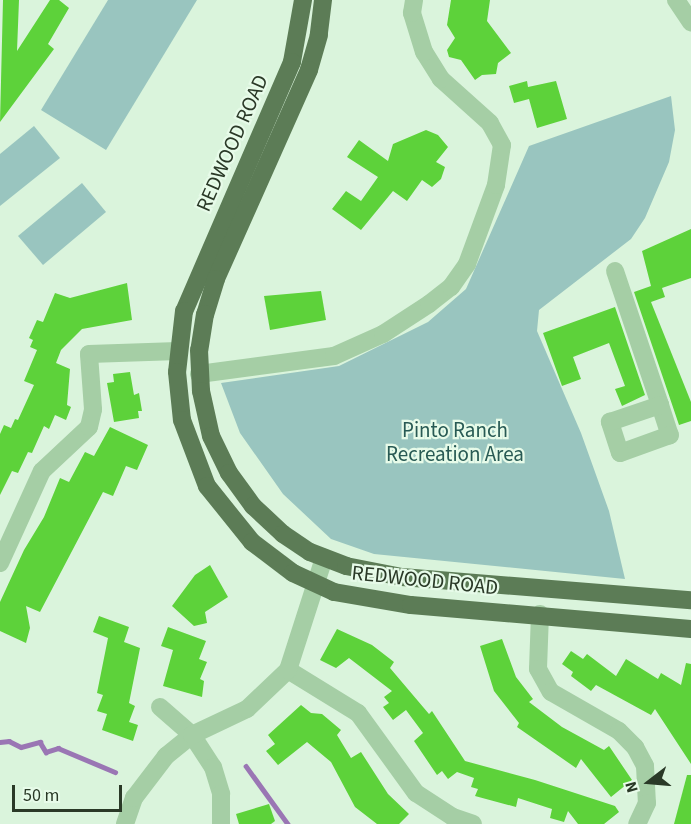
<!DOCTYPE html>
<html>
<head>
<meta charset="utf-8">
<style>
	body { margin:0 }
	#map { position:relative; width:691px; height:824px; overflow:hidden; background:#daf4dc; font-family:"Source Sans 3",sans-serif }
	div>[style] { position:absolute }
	.green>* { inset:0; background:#99c5bf }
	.stream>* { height:4.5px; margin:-2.25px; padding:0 2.25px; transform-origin:2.25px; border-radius:2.25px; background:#9a76b4 }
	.building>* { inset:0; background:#5dd23a }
	.minor>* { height:18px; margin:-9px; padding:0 9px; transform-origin:9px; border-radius:9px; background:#a5cea5 }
	.major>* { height:18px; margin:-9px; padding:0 9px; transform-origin:9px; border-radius:9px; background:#5c7c56 }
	span { translate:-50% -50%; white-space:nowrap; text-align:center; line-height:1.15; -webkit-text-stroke:4.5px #e7fbe9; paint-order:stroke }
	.street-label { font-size:21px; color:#2a3927 }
	.park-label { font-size:21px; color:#285a54 }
	.north { position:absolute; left:619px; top:752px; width:60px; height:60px; -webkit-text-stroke:4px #e7fbe9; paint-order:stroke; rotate:254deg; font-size:16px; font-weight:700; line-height:24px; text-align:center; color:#2a3927 }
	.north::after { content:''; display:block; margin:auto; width:21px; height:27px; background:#2a3927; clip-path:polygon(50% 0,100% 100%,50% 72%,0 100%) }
	.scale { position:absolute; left:12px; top:785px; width:110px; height:27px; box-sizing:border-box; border:3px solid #2a3927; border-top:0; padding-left:8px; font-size:18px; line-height:21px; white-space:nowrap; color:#2a3927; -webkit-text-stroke:4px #e7fbe9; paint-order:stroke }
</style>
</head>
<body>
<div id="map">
	<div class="green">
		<div style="clip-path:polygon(108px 0,197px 0,106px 150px,41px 110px)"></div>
		<div style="clip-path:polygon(671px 96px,675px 130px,669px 162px,645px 218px,631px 239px,539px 310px,537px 331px,581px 433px,609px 511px,625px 579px,374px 554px,331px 539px,283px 494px,240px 433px,221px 383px,339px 366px,428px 322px,466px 289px,529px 146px)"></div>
		<div style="clip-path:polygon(34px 126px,60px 158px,0 206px,0 154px)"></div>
		<div style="clip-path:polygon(82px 183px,106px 212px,43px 265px,18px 236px)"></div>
	</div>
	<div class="stream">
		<div style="left:0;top:742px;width:9px;rotate:-6deg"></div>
		<div style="left:9px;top:741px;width:13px;rotate:27deg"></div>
		<div style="left:21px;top:747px;width:20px;rotate:-15deg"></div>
		<div style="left:40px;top:742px;width:12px;rotate:59deg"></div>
		<div style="left:46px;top:752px;width:13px;rotate:-18deg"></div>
		<div style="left:58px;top:748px;width:62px;rotate:22.8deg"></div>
		<div style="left:246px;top:766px;width:72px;rotate:54.1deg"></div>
	</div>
	<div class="building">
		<div style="clip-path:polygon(3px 0,19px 0,17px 51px,50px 0,59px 0,69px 8px,48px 44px,54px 49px,0 122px)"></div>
		<div style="clip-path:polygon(451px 0,490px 0,487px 21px,511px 53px,498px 63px,496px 74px,482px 75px,475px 80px,461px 60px,449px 57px,447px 50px,455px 38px,447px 25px)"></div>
		<div style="clip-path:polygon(527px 81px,528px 87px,556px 81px,567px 119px,537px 128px,529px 99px,514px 103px,509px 86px)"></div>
		<div style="clip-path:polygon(426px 130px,438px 135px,448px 147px,436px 162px,445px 167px,441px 179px,432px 187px,422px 180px,407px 201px,393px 191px,361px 230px,332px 209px,346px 191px,361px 201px,378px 177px,347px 157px,359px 140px,388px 161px,393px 144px)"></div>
		<div style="clip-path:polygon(691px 229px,691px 278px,662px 288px,665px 297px,651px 302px,691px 402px,691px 421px,679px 425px,634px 292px,651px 286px,642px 251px)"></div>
		<div style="clip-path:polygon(127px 283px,132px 320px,82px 329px,61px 350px,56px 363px,70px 369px,67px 405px,71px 407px,66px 420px,55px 415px,49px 429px,44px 426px,32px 453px,28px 452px,18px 473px,12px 471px,0 495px,0 434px,4px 425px,11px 428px,15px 419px,18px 420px,34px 385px,24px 381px,37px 350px,30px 347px,33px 340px,29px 338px,37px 320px,43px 322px,55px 293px,70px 298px)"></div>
		<div style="clip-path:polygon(321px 291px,326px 320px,270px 330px,264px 296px)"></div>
		<div style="clip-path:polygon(615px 307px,645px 395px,622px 406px,615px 389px,625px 386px,609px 343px,573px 357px,581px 379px,562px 386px,543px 333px)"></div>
		<div style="clip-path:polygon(130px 372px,134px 395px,139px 393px,142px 411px,138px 411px,139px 418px,114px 422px,107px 383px,114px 382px,113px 374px)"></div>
		<div style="clip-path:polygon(110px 427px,148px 445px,137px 470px,126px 466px,113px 496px,103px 492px,40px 612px,26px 606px,30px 628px,26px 643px,0 631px,0 602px,24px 550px,44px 517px,60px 478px,69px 482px,85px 452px,94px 456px)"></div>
		<div style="clip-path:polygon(210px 565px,228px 597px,205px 612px,207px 623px,194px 626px,172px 606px,195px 575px)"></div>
		<div style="clip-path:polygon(99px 616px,129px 627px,124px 642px,140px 648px,129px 703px,135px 706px,129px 722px,138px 725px,133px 741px,102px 730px,107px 714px,97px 711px,103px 695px,97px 693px,108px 638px,93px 632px)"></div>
		<div style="clip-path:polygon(168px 627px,206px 641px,199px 659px,207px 662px,200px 679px,204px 681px,202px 697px,163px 686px,173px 650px,161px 646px)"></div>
		<div style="clip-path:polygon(337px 629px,372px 645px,394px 662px,390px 668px,429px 714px,432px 711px,465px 761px,535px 780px,615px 806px,619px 812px,604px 824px,578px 824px,568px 811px,564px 822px,550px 818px,552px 809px,518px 798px,516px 807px,475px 796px,478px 789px,471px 787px,474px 778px,457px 772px,448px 779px,442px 771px,437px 775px,414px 741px,423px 733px,406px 710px,393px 720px,383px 707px,389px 703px,384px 697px,392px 691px,349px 658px,336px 668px,320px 660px)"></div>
		<div style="clip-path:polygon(502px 639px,516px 677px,533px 699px,529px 702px,562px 727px,604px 750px,609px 746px,632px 780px,611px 797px,581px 759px,576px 768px,517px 727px,519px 723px,494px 691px,480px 646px)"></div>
		<div style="clip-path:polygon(571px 651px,583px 659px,587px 654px,616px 676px,626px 659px,658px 679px,661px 673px,681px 685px,686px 663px,691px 664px,691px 764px,655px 709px,651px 715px,596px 685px,591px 691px,571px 676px,573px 672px,562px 664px)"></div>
		<div style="clip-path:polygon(301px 705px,311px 713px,322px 714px,341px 730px,337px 735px,351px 758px,361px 752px,388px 794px,409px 814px,399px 824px,377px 824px,355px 807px,331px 762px,307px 742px,278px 765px,266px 751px,275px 744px,268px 735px)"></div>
		<div style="clip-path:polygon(687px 775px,691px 775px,691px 824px,674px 824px)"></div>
		<div style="clip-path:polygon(269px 804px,275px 821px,271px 824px,239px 824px,236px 814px)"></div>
	</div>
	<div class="minor">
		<div style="left:676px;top:0;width:27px;rotate:56deg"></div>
		<div style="left:615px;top:271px;width:141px;rotate:71.4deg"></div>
		<div style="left:660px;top:405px;width:32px;rotate:72deg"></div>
		<div style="left:670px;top:435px;width:53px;rotate:160.2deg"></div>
		<div style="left:620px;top:453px;width:33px;rotate:-108deg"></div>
		<div style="left:610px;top:422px;width:53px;rotate:-18.8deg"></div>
		<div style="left:199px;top:374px;width:136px;rotate:-7.6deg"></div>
		<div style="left:334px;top:356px;width:54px;rotate:-24.2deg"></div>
		<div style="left:383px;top:334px;width:55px;rotate:-33.1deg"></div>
		<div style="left:429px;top:304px;width:28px;rotate:-38deg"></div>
		<div style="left:451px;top:287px;width:28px;rotate:-55deg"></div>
		<div style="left:467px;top:264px;width:84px;rotate:-69.8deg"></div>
		<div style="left:496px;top:185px;width:40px;rotate:-81.5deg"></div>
		<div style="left:502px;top:145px;width:25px;rotate:-119deg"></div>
		<div style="left:490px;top:123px;width:66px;rotate:-138.1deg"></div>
		<div style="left:441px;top:79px;width:32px;rotate:-122deg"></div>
		<div style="left:424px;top:52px;width:41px;rotate:-107.1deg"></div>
		<div style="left:412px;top:13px;width:13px;rotate:-81deg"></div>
		<div style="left:0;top:563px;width:101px;rotate:-65.5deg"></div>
		<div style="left:42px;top:471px;width:64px;rotate:-43.1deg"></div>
		<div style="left:89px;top:427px;width:18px;rotate:-77deg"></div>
		<div style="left:93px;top:409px;width:55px;rotate:-94.2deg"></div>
		<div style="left:89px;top:354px;width:89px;rotate:-1.9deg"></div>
		<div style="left:540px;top:614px;width:55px;rotate:92.1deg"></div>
		<div style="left:538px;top:669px;width:26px;rotate:61deg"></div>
		<div style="left:551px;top:692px;width:78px;rotate:29.8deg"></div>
		<div style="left:619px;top:731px;width:23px;rotate:45deg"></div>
		<div style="left:635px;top:747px;width:21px;rotate:62deg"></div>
		<div style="left:645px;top:766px;width:37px;rotate:87deg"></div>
		<div style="left:647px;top:803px;width:23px;rotate:115deg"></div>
		<div style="left:288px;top:670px;width:82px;rotate:31.6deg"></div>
		<div style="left:358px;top:713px;width:99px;rotate:54.1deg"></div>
		<div style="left:416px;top:793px;width:44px;rotate:33deg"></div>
		<div style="left:453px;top:817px;width:21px;rotate:19deg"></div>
		<div style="left:160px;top:707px;width:43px;rotate:41.2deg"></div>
		<div style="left:192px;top:735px;width:38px;rotate:57deg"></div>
		<div style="left:213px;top:767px;width:28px;rotate:73deg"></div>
		<div style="left:221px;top:794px;width:30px;rotate:90deg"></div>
		<div style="left:125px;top:824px;width:28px;rotate:-71deg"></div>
		<div style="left:134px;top:798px;width:53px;rotate:-52.7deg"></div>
		<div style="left:166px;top:756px;width:33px;rotate:-39deg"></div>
		<div style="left:192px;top:735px;width:61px;rotate:-25.3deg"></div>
		<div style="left:247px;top:709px;width:57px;rotate:-43.6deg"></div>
		<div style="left:288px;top:670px;width:118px;rotate:-72.2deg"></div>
	</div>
	<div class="major">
		<div style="left:303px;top:0;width:63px;rotate:100.1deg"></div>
		<div style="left:292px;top:62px;width:271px;rotate:113.4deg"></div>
		<div style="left:184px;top:311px;width:61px;rotate:96.5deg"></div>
		<div style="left:177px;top:372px;width:48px;rotate:84.1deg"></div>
		<div style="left:182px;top:420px;width:71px;rotate:69.3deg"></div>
		<div style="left:207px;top:486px;width:72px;rotate:51.2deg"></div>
		<div style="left:252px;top:542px;width:51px;rotate:37.1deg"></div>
		<div style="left:293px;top:573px;width:45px;rotate:24.9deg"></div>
		<div style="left:334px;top:592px;width:78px;rotate:9.6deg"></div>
		<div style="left:411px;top:605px;width:281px;rotate:4.9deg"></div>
		<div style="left:323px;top:0;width:35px;rotate:97deg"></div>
		<div style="left:319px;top:35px;width:36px;rotate:106deg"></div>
		<div style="left:309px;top:70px;width:229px;rotate:114deg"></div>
		<div style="left:216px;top:279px;width:37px;rotate:107deg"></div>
		<div style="left:205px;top:314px;width:36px;rotate:99deg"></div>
		<div style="left:199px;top:350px;width:41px;rotate:87.2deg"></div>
		<div style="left:201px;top:391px;width:46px;rotate:77.5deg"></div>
		<div style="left:211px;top:436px;width:41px;rotate:64.1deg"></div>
		<div style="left:229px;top:473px;width:41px;rotate:54deg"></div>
		<div style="left:253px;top:506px;width:41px;rotate:43deg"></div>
		<div style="left:283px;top:534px;width:32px;rotate:34deg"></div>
		<div style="left:310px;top:552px;width:39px;rotate:21deg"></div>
		<div style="left:346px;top:566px;width:57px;rotate:11.1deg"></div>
		<div style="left:402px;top:577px;width:290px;rotate:4.6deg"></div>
	</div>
	<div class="street-label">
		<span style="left:232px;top:143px;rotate:-66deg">REDWOOD ROAD</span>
		<span style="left:425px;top:580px;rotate:6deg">REDWOOD ROAD</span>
	</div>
	<div class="park-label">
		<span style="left:455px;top:442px">Pinto Ranch<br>Recreation Area</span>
	</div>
	<div class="north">N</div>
	<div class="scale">50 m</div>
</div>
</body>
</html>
